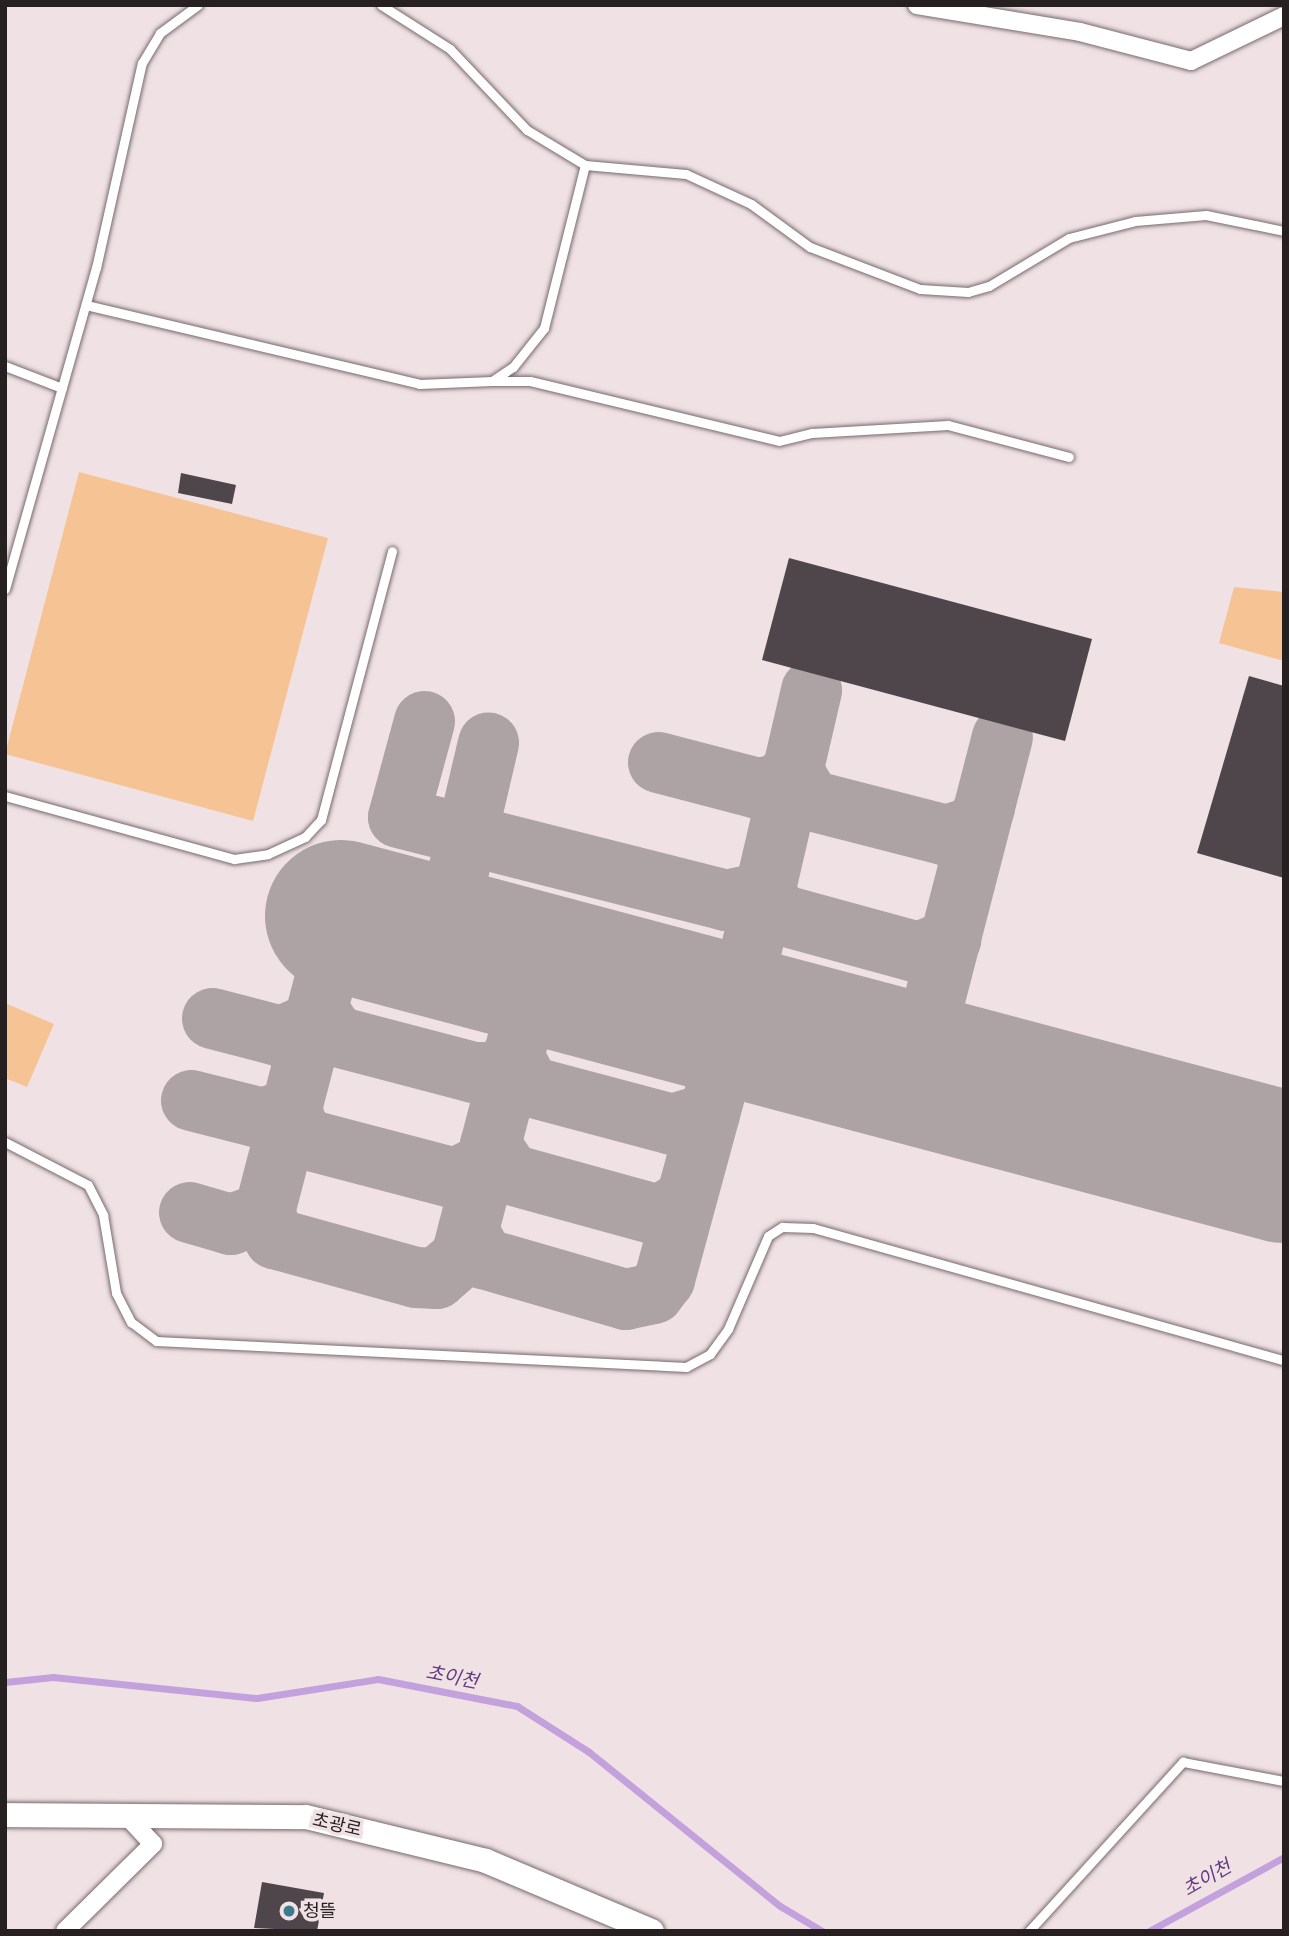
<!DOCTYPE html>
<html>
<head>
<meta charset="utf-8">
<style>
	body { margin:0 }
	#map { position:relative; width:1289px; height:1936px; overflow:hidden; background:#f0e2e4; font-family:Quicksand,"Noto Sans KR",sans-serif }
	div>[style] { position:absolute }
	.green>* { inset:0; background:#f6c394 }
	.stream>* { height:7px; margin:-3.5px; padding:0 3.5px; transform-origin:3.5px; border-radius:3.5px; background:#c2a1dd }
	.taxiway>* { height:61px; margin:-30.5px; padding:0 30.5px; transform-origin:30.5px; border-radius:30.5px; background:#aea3a4 }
	.runway>* { height:152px; margin:-76px; padding:0 76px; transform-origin:76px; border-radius:76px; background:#aea3a4 }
	.building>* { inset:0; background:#4f464c }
	.roads { filter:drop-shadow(0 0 2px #776a6d) drop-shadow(0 0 2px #776a6d) }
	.lane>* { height:9px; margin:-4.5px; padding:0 4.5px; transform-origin:4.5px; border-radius:4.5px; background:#fff }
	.street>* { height:18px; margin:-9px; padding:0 9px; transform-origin:9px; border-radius:9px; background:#fff }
	.secondary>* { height:24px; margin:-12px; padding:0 12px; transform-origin:12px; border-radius:12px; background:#fff }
	.dots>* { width:19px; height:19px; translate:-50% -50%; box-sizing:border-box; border:4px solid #f0e2e4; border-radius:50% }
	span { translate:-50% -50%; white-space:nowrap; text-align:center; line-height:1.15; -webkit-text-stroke:7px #f0e2e4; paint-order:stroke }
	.street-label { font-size:18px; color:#262021 }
	.poi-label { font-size:18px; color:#262021 }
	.left { translate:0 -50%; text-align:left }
	.water-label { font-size:19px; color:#643a83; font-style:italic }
	.frame { position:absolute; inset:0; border:7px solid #262021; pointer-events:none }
</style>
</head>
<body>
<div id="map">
	<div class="green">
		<div style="clip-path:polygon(79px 472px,328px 538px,253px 821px,5px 754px)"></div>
		<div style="clip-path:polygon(1234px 587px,1284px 592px,1284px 661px,1219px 643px)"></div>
		<div style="clip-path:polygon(5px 1003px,54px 1024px,27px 1087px,5px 1078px)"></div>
	</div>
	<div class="stream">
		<div style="left:5px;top:1682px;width:48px;rotate:-5.9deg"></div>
		<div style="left:53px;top:1677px;width:205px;rotate:5.9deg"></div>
		<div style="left:257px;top:1698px;width:122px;rotate:-8.9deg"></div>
		<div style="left:378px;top:1679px;width:142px;rotate:11deg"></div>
		<div style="left:517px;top:1706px;width:85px;rotate:32.6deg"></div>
		<div style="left:589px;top:1752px;width:245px;rotate:38.9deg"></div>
		<div style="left:780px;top:1906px;width:49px;rotate:30.8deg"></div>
		<div style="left:1149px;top:1931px;width:154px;rotate:-28.7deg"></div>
	</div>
	<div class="taxiway">
		<div style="left:424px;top:721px;width:99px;rotate:105.2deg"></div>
		<div style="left:398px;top:817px;width:337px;rotate:14.2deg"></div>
		<div style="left:725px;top:900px;width:30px;rotate:-12deg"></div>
		<div style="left:754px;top:894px;width:16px;rotate:-43deg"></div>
		<div style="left:658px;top:762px;width:103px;rotate:14.6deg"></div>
		<div style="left:758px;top:788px;width:20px;rotate:-11deg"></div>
		<div style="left:778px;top:784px;width:20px;rotate:-45deg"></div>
		<div style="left:792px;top:770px;width:35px;rotate:59deg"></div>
		<div style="left:810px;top:800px;width:140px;rotate:14.4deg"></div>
		<div style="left:946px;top:835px;width:32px;rotate:-18deg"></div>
		<div style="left:976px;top:825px;width:20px;rotate:-66deg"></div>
		<div style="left:764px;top:892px;width:27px;rotate:56deg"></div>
		<div style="left:779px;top:914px;width:144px;rotate:15.3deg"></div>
		<div style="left:918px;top:952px;width:35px;rotate:-22deg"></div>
		<div style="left:341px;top:916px;width:306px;rotate:104.6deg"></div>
		<div style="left:264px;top:1212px;width:28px;rotate:69deg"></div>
		<div style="left:274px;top:1238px;width:147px;rotate:15.4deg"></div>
		<div style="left:416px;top:1277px;width:20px;rotate:3deg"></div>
		<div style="left:436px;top:1278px;width:33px;rotate:-41deg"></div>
		<div style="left:461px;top:1256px;width:298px;rotate:-75.4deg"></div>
		<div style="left:441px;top:943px;width:206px;rotate:-76.8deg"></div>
		<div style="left:317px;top:1009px;width:33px;rotate:55deg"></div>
		<div style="left:336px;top:1036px;width:142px;rotate:14.7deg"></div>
		<div style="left:473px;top:1072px;width:26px"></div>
		<div style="left:499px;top:1072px;width:22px;rotate:-51deg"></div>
		<div style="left:212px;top:1018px;width:71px;rotate:14.6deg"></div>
		<div style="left:281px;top:1036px;width:36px;rotate:-24deg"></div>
		<div style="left:513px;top:1055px;width:35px;rotate:63deg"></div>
		<div style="left:529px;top:1086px;width:148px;rotate:14.9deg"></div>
		<div style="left:672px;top:1124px;width:39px;rotate:-17deg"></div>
		<div style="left:916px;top:1069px;width:343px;rotate:-75.5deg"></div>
		<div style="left:191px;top:1100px;width:73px;rotate:14.2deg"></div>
		<div style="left:262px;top:1118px;width:31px;rotate:-19deg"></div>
		<div style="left:291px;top:1108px;width:21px;rotate:73deg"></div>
		<div style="left:297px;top:1128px;width:18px;rotate:43deg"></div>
		<div style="left:310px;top:1140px;width:150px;rotate:14.7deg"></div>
		<div style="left:455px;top:1178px;width:35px;rotate:-27deg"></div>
		<div style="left:490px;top:1144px;width:36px;rotate:56deg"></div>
		<div style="left:510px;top:1174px;width:155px;rotate:15.4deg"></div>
		<div style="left:659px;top:1215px;width:31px;rotate:-32deg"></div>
		<div style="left:189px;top:1212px;width:43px;rotate:16.3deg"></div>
		<div style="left:230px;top:1224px;width:36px;rotate:-19deg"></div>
		<div style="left:468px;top:1230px;width:32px;rotate:62deg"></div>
		<div style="left:483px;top:1258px;width:148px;rotate:16.1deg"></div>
		<div style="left:625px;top:1299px;width:29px;rotate:-12deg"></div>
		<div style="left:653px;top:1293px;width:18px;rotate:-52deg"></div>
		<div style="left:664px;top:1279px;width:267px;rotate:-74.8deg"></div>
		<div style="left:734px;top:1021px;width:340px;rotate:-76.9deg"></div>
	</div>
	<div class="runway">
		<div style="left:341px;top:916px;width:976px;rotate:14.9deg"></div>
	</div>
	<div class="building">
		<div style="clip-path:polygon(181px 473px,236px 485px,232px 504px,178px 493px)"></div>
		<div style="clip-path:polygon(789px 558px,1092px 639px,1065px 741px,762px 660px)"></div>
		<div style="clip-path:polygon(1249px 676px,1284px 686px,1284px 878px,1197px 853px)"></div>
		<div style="clip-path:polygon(262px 1882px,324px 1893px,317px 1931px,254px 1928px)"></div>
	</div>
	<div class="roads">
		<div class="lane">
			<div style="left:381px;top:5px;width:82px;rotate:32.5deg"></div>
			<div style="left:450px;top:49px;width:112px;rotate:46.5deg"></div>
			<div style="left:527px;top:130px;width:68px;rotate:31.1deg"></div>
			<div style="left:585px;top:165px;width:101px;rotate:5.1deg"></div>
			<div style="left:686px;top:174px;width:72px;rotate:24.8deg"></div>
			<div style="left:751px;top:204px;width:73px;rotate:36.1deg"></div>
			<div style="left:810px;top:247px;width:118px;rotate:20.9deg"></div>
			<div style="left:920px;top:289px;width:48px;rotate:3.6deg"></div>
			<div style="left:968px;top:292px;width:22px;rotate:-16deg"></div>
			<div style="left:989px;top:286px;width:93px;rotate:-31deg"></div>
			<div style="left:1069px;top:238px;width:68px;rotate:-14.4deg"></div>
			<div style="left:1135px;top:221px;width:71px;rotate:-4.8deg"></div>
			<div style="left:1206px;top:215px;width:80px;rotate:11.6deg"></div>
			<div style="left:86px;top:305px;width:342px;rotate:13.3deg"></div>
			<div style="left:419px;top:384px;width:73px;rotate:-2.4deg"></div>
			<div style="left:492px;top:381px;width:25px;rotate:-34deg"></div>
			<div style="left:513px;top:367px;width:50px;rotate:-51.5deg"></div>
			<div style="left:544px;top:328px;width:168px;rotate:-75.9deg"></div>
			<div style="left:5px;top:366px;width:61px;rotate:21.1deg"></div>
			<div style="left:492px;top:381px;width:38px"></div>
			<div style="left:530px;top:381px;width:256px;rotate:13.5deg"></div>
			<div style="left:779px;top:441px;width:34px;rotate:-14deg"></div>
			<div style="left:812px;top:433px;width:136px;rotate:-3.4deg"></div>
			<div style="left:948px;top:425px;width:125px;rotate:14.8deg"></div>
			<div style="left:5px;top:589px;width:334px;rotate:-74.2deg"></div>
			<div style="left:96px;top:268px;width:210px;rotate:-77.4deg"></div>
			<div style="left:142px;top:63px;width:35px;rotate:-59deg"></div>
			<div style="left:160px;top:33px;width:47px;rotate:-36.4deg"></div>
			<div style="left:5px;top:796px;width:238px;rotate:15.4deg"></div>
			<div style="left:234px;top:859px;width:34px;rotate:-8deg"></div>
			<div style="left:268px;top:854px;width:41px;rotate:-24.7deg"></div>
			<div style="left:305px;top:837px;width:23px;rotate:-47deg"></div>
			<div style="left:321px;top:820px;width:278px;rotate:-75.2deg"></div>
			<div style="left:5px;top:1142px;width:93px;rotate:27.4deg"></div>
			<div style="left:88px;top:1185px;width:34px;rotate:63deg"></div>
			<div style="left:103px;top:1215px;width:79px;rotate:80.5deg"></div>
			<div style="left:116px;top:1293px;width:33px;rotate:63deg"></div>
			<div style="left:131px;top:1322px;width:31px;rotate:37deg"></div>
			<div style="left:156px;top:1341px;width:531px;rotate:2.81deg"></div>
			<div style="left:686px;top:1367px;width:27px;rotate:-28deg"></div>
			<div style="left:710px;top:1354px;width:31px;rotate:-54deg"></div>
			<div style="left:728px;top:1329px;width:101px;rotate:-66.7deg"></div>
			<div style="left:768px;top:1236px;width:17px;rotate:-33deg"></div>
			<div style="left:782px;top:1227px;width:31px;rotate:2deg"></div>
			<div style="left:813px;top:1228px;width:489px;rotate:15.7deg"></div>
			<div style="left:1029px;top:1931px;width:229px;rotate:-47.7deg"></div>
			<div style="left:1183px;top:1762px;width:103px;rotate:10.7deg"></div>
		</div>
		<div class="street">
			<div style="left:917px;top:5px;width:165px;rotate:9.4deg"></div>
			<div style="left:1080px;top:32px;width:115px;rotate:14.6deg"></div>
			<div style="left:1191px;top:61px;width:103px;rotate:-25.8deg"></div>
			<div style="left:65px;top:1931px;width:124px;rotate:-44.7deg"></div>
			<div style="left:153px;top:1844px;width:38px;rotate:-133deg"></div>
		</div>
		<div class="secondary">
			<div style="left:5px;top:1815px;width:301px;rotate:0.4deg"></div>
			<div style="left:306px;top:1817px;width:185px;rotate:13.7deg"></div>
			<div style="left:486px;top:1861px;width:180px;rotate:22.9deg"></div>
		</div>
	</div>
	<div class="dots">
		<div style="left:289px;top:1911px;background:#3c7a90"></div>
	</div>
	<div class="street-label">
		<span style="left:337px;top:1825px;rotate:13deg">초광로</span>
	</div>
	<div class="poi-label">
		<span class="left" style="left:303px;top:1911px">청뜰</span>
	</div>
	<div class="water-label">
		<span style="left:452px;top:1677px;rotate:11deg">초이천</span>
		<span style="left:1207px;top:1878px;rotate:-30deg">초이천</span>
	</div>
	<div class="frame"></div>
</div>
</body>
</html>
